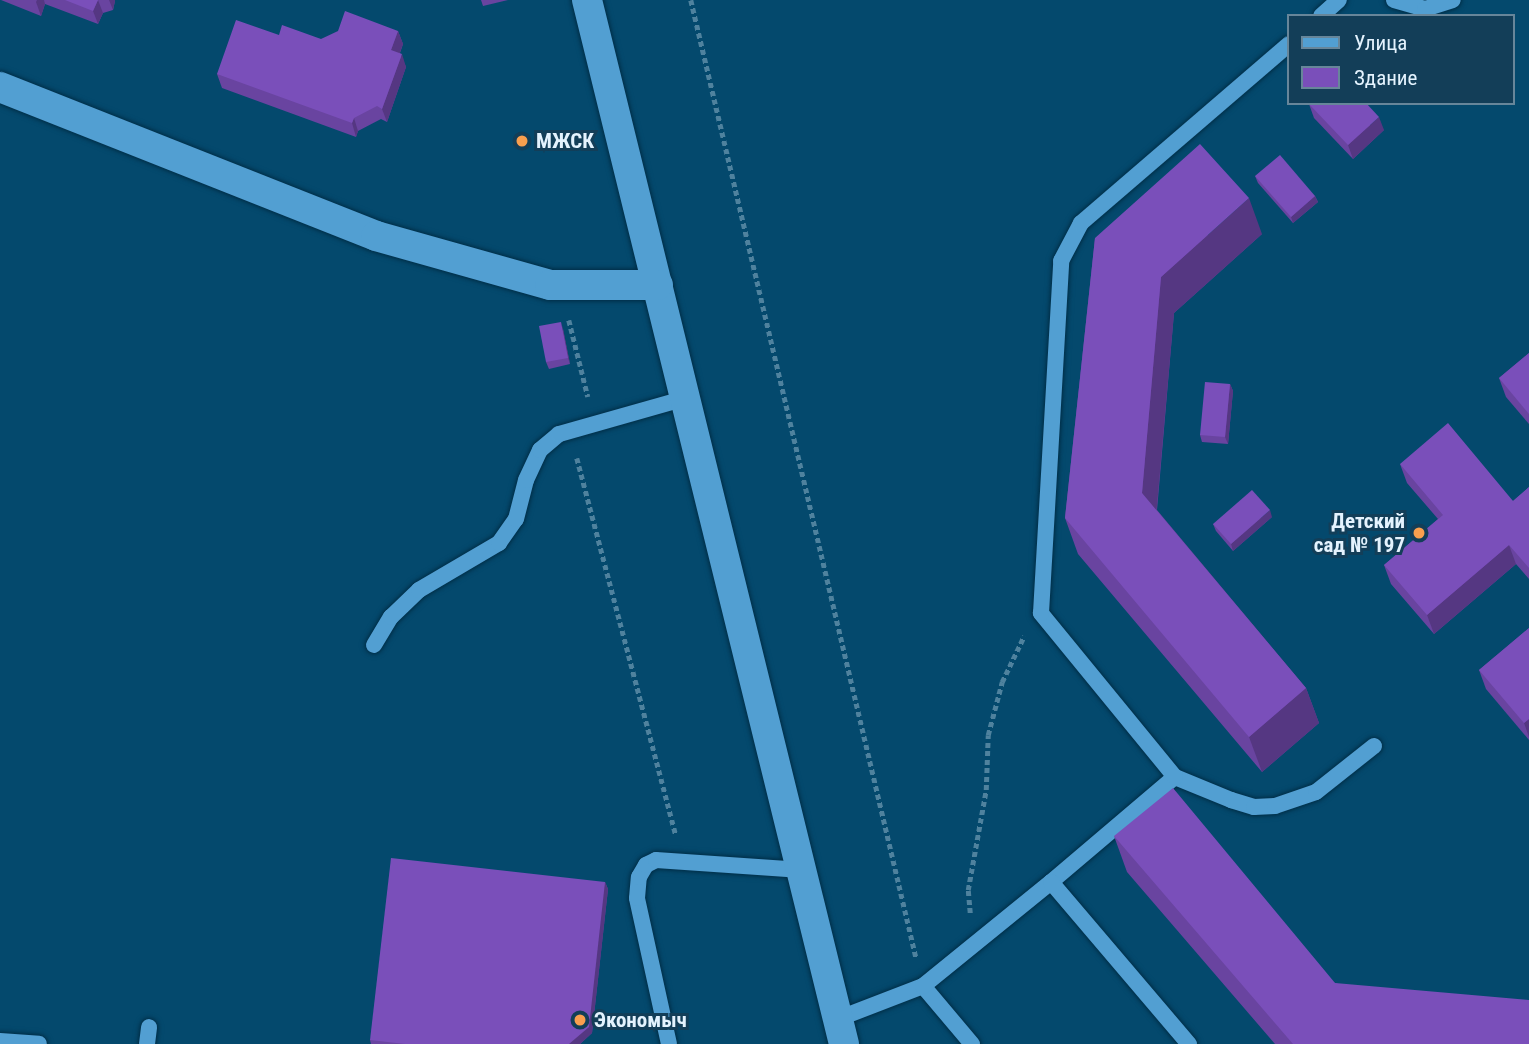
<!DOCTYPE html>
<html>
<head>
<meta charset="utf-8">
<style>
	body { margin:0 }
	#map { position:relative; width:1529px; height:1044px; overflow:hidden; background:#04496d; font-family:"Roboto Condensed",sans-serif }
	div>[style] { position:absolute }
	.path>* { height:4.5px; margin-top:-2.25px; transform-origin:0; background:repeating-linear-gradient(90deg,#4f829e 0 5px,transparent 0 8.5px) }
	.roads { filter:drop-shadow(0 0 2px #012e47) drop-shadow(0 0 2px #012e47) }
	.lane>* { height:16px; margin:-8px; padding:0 8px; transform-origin:8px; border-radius:8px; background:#529fd2 }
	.street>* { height:30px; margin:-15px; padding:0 15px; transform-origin:15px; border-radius:15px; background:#529fd2 }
	.wall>* { inset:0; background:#6944a0 }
	.shaded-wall>* { inset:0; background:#553782 }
	.building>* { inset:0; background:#7a4fba }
	.dots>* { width:19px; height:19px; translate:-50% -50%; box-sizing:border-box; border:4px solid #133e58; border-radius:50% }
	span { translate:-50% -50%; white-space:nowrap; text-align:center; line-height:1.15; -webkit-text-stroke:6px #133e58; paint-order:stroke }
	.poi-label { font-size:21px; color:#e4f3fe; font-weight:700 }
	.left { translate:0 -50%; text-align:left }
	.right { translate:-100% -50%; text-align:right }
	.legend { position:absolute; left:1287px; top:14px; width:228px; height:91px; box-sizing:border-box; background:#133e58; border:2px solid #67869a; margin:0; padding:9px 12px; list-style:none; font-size:21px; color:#e4f3fe }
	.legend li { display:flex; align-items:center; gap:14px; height:35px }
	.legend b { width:35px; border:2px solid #67869a }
</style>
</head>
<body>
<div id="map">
	<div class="path">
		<div style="left:691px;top:0;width:983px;rotate:76.77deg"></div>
		<div style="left:569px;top:320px;width:79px;rotate:76.1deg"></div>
		<div style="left:577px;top:458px;width:390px;rotate:75.3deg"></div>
		<div style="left:970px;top:913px;width:23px;rotate:-95deg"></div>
		<div style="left:968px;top:890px;width:102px;rotate:-79.8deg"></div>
		<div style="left:986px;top:790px;width:55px;rotate:-87.9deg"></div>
		<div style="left:988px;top:735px;width:55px;rotate:-75.2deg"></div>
		<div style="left:1002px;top:682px;width:51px;rotate:-64.4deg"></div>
	</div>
	<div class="roads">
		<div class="lane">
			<div style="left:1394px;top:0;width:32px;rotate:16deg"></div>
			<div style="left:1425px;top:9px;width:29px;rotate:-18deg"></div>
			<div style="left:1321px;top:16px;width:24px;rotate:-42deg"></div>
			<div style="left:374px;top:645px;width:33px;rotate:-59deg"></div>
			<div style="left:391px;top:617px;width:39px;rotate:-44deg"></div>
			<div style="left:419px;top:590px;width:93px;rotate:-30.4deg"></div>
			<div style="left:499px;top:543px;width:29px;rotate:-55deg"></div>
			<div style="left:516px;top:519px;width:40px;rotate:-75.6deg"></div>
			<div style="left:526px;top:480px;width:33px;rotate:-65deg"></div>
			<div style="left:540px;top:450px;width:25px;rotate:-40deg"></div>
			<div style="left:559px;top:434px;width:132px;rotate:-15.8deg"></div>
			<div style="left:1175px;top:777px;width:61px;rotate:22.3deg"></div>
			<div style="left:1231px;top:800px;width:24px;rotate:17deg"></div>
			<div style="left:1254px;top:807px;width:21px;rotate:-3deg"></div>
			<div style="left:1275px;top:806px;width:43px;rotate:-18.9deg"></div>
			<div style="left:1316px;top:792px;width:74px;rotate:-38.4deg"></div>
			<div style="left:1051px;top:882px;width:162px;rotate:-40.3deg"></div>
			<div style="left:1175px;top:777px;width:212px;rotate:-129.3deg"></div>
			<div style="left:1041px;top:613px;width:353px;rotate:-86.7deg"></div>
			<div style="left:1061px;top:261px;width:43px;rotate:-62.2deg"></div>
			<div style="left:1081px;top:223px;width:274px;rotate:-40.7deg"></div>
			<div style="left:923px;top:986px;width:76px;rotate:49.8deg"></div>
			<div style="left:840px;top:1018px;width:89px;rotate:-21.1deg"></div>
			<div style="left:923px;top:986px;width:165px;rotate:-39.1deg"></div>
			<div style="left:1051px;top:882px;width:213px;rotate:49.6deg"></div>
			<div style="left:0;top:1041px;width:39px;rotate:4deg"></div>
			<div style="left:147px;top:1044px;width:17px;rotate:-83deg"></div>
			<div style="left:669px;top:1044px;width:149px;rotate:-102.4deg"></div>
			<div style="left:637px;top:898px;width:21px;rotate:-85deg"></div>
			<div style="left:639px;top:877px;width:14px;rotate:-60deg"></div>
			<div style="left:646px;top:865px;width:11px;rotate:-27deg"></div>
			<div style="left:656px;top:860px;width:146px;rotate:3.9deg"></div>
		</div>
		<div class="street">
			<div style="left:587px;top:0;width:1075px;rotate:76.17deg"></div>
			<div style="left:0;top:87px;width:404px;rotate:21.6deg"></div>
			<div style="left:376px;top:236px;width:181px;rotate:15.7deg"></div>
			<div style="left:550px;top:285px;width:108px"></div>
		</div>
	</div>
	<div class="wall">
		<div style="clip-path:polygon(1px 0,115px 0,115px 1px,113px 10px,103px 13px,98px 24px,45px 4px,41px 16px)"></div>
		<div style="clip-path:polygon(481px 0,508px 0,483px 6px)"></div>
		<div style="clip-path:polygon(398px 31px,403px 44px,400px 53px,406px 67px,387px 122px,381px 119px,358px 131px,356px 137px,222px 88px,217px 74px,279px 35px,321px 39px)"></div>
		<div style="clip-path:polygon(1309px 104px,1384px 130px,1353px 159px,1314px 118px)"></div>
		<div style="clip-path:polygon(1255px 176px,1315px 196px,1318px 202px,1293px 223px,1258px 183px)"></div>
		<div style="clip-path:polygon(1262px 234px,1174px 313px,1157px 510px,1306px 688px,1319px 723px,1262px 772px,1078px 554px,1065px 518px,1095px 238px)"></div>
		<div style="clip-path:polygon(563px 329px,570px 364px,549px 369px,546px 362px)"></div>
		<div style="clip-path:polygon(1529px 353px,1529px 424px,1506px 397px,1499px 378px)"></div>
		<div style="clip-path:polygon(1230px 384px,1233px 391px,1228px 444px,1202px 442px,1200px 435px)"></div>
		<div style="clip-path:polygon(1400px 464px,1513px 501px,1529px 487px,1529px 579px,1516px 564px,1434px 634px,1391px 584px,1384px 565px,1438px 519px,1407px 483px)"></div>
		<div style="clip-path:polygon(1272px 517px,1233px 551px,1216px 531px,1213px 524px)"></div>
		<div style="clip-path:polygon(1529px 628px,1529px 740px,1486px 689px,1479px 670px)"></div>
		<div style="clip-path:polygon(1114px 836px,1335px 983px,1529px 1044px,1275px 1044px,1127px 872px)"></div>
		<div style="clip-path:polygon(605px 882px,608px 889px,592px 1033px,580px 1044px,371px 1044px,370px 1040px)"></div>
	</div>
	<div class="shaded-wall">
		<div style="clip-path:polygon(37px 0,44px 0,45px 4px,41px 16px,36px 2px)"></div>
		<div style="clip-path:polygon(98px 0,103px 13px,98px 24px,93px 11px)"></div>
		<div style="clip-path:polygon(109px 0,115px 0,115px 1px,113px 10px)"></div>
		<div style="clip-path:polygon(398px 31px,403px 44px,396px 63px,391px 50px)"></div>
		<div style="clip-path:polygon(402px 54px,406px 67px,387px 122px,382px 109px)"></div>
		<div style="clip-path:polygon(1379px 117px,1384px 130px,1353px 159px,1348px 145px)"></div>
		<div style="clip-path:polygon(354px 118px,358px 131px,356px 137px,352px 123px)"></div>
		<div style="clip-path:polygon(1315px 196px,1318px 202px,1293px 223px,1291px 217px)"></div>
		<div style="clip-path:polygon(1249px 198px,1262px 234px,1174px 313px,1155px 528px,1142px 493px,1161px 277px)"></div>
		<div style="clip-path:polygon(561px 322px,563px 329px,570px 364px,568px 358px)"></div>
		<div style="clip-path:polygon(1230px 384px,1233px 391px,1228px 444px,1225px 437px)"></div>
		<div style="clip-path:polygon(1270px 510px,1272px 517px,1233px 551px,1231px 544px)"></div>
		<div style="clip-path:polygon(1509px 545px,1516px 564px,1434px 634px,1427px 615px)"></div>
		<div style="clip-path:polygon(1306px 688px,1319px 723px,1262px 772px,1249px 737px)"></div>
		<div style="clip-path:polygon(1529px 719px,1529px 737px,1524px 723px)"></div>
		<div style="clip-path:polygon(605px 882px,608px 889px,592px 1033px,580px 1044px,569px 1044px)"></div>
	</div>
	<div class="building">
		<div style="clip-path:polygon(65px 0,98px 0,93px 11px)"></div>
		<div style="clip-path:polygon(345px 11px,398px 31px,391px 50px,402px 54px,382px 109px,377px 106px,354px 118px,352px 123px,217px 74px,236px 20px,279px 35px,282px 25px,321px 39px,338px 31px)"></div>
		<div style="clip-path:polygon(1311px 103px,1366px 103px,1379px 117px,1348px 145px,1309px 104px)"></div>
		<div style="clip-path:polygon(1200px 144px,1249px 198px,1161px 277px,1142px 493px,1306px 688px,1249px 737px,1065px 518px,1095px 238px)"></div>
		<div style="clip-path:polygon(1280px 155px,1315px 196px,1291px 217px,1255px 176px)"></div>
		<div style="clip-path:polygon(561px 322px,568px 358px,546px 362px,539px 326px)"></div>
		<div style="clip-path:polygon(1529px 353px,1529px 414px,1499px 378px)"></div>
		<div style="clip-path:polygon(1205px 382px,1230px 384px,1225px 437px,1200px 435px)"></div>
		<div style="clip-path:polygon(1448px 423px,1513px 501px,1529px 487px,1529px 568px,1509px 545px,1427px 615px,1384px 565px,1443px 515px,1400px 464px)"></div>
		<div style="clip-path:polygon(1252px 490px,1270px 510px,1231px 544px,1213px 524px)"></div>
		<div style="clip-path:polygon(1529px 628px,1529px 719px,1524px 723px,1479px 670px)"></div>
		<div style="clip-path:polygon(1173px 788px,1335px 983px,1529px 1000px,1529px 1044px,1293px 1044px,1114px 836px)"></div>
		<div style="clip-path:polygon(391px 858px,605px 882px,589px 1027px,569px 1044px,405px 1044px,370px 1040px)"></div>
	</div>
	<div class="dots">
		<div style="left:522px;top:141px;background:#fa9f4e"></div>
		<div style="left:1419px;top:533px;background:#fa9f4e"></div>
		<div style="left:580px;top:1020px;background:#fa9f4e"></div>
	</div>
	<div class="poi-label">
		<span class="left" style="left:536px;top:141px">МЖСК</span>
		<span class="right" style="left:1405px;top:533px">Детский<br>сад № 197</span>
		<span class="left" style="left:594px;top:1020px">Экономыч</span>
	</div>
	<ul class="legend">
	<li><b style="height:9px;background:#529fd2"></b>Улица</li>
	<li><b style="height:19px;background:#7a4fba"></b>Здание</li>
	</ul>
</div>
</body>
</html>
